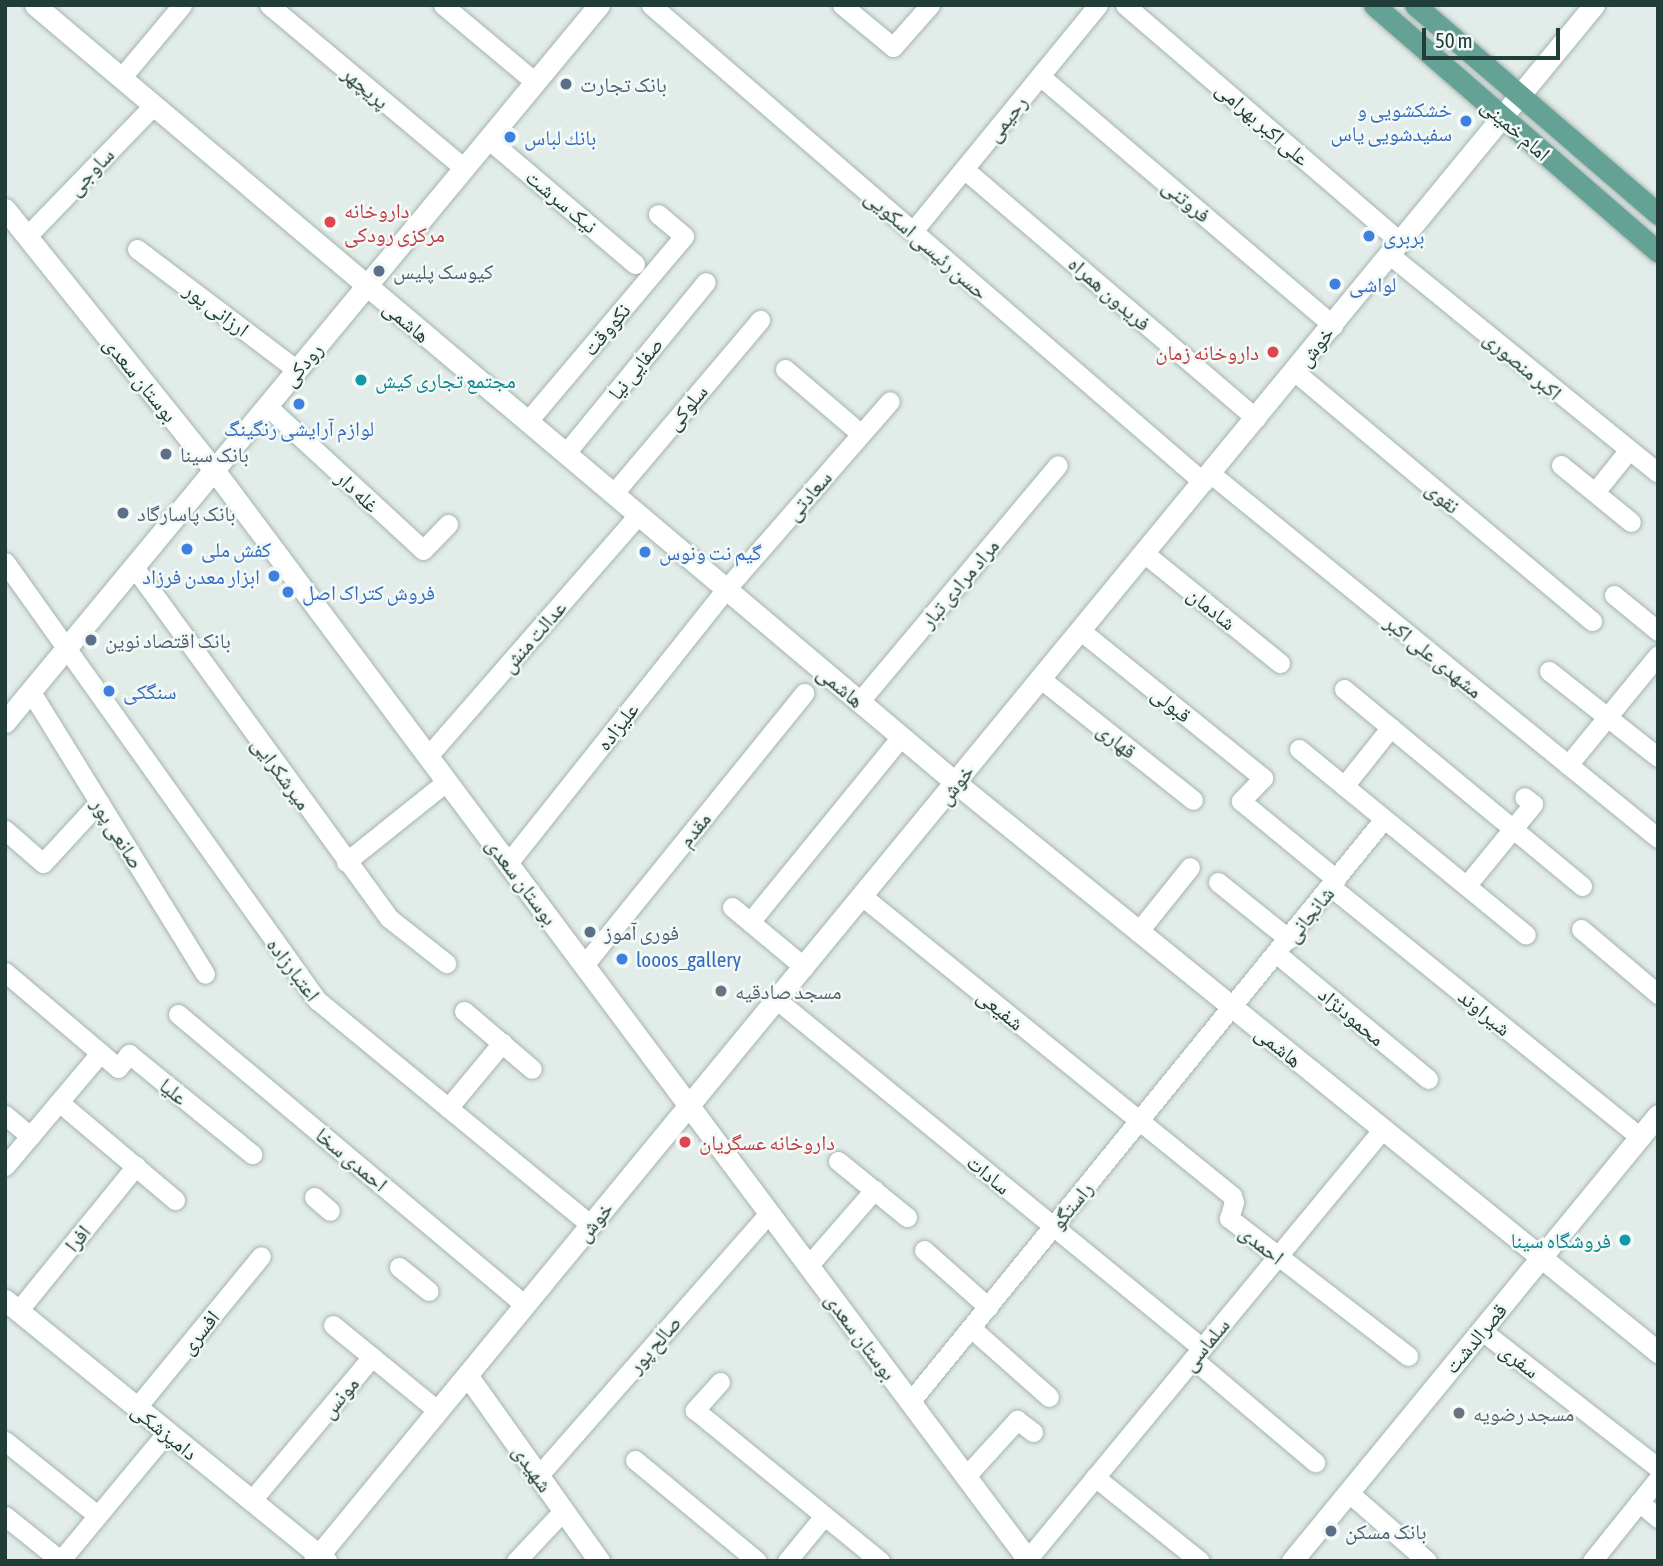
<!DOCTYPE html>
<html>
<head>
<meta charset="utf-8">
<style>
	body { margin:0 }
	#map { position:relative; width:1663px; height:1566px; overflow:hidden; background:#e2ece8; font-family:"Asap Condensed","Noto Naskh Arabic",sans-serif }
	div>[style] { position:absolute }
	.roads { filter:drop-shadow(0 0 2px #a4b4af) drop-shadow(0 0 2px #a4b4af) }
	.minor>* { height:19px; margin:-9.5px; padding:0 9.5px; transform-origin:9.5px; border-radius:9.5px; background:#fff }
	.tertiary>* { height:21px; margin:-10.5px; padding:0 10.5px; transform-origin:10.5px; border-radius:10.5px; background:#fff }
	.secondary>* { height:21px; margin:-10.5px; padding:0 10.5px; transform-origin:10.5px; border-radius:10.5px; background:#fff }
	.primary>* { height:21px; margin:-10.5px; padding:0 10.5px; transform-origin:10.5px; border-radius:10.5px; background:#65a296 }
	.dots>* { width:19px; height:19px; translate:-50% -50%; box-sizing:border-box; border:4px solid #f2f9f6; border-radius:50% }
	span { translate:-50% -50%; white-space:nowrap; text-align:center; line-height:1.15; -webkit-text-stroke:5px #f2f9f6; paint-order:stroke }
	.service-label { font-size:21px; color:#4e5e75 }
	.left { translate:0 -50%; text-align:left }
	.street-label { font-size:21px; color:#213d37 }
	.shop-label { font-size:21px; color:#366cbe }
	.right { translate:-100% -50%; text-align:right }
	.health-label { font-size:21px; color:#be3a42 }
	.culture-label { font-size:21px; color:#0d838f }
	.worship-label { font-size:21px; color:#5b616d }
	.frame { position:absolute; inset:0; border:7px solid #213d37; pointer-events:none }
	.scale { position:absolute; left:1422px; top:28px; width:138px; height:32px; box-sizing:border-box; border:4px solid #213d37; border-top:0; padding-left:9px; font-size:21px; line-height:24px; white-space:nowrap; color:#213d37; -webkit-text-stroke:5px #f2f9f6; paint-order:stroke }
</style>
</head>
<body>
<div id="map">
	<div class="roads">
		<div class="minor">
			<div style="left:269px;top:5px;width:254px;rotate:39.9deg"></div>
			<div style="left:443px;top:5px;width:120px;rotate:39.9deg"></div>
			<div style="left:651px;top:5px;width:730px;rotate:40.83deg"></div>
			<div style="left:842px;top:5px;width:66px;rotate:39.5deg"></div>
			<div style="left:893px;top:47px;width:56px;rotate:-48.6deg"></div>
			<div style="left:1125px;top:5px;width:364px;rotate:40.7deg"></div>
			<div style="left:1040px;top:76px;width:385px;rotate:40.4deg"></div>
			<div style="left:121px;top:78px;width:95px;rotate:-50.1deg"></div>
			<div style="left:488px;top:139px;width:193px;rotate:40.4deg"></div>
			<div style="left:964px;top:169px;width:384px;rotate:40.5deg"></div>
			<div style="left:913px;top:231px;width:292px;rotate:-50.7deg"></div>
			<div style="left:27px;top:236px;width:181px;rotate:-45.9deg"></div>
			<div style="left:137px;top:249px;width:201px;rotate:37.1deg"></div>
			<div style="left:1390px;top:255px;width:345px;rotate:39.1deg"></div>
			<div style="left:785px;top:369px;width:100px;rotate:40.5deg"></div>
			<div style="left:1294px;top:371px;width:389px;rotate:40deg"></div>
			<div style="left:267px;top:406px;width:212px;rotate:42.7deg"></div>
			<div style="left:423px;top:550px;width:36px;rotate:-46deg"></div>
			<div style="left:527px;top:422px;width:243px;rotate:-49.8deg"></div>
			<div style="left:684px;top:236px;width:34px;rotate:-140deg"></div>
			<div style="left:565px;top:454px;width:222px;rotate:-50.7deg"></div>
			<div style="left:1561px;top:465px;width:90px;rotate:39.2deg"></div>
			<div style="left:1210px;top:473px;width:578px;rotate:39.17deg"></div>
			<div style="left:1595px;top:492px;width:53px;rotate:-51.2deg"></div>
			<div style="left:613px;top:494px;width:228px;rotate:-49.8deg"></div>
			<div style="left:1144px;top:553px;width:175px;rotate:39deg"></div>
			<div style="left:5px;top:562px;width:538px;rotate:54.54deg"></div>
			<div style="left:317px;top:1000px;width:355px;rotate:39.4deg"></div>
			<div style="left:134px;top:567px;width:434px;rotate:54deg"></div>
			<div style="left:389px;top:918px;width:73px;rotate:38.3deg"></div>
			<div style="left:1614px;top:595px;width:57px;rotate:39.3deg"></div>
			<div style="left:1081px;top:631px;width:234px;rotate:38.9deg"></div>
			<div style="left:1263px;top:778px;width:32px;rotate:134deg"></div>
			<div style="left:1241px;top:801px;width:123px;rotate:39.4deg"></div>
			<div style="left:1549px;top:671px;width:139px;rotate:38.3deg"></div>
			<div style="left:1041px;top:679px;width:194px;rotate:38.5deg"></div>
			<div style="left:1344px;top:689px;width:309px;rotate:39.6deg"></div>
			<div style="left:31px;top:692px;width:331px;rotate:58.3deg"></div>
			<div style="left:859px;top:702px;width:309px;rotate:-50deg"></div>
			<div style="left:1299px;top:749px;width:293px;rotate:39.3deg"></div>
			<div style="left:428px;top:756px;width:320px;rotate:-48.9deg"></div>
			<div style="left:1568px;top:765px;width:142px;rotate:-50.7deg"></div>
			<div style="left:1344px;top:786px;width:75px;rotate:-51.5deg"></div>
			<div style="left:5px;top:830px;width:50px;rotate:41deg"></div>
			<div style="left:43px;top:863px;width:83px;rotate:-47.4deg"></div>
			<div style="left:346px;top:862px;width:129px;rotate:-38.7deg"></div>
			<div style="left:508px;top:863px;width:350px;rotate:-51.5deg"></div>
			<div style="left:726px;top:589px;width:249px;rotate:-48.9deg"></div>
			<div style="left:1218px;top:882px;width:91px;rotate:38.8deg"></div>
			<div style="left:1330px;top:886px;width:399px;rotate:39deg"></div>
			<div style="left:1466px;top:886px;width:106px;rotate:-50.7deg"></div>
			<div style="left:1533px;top:804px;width:11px;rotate:-142deg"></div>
			<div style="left:862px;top:896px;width:476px;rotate:39deg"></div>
			<div style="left:1232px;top:1196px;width:6px;rotate:72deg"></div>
			<div style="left:1234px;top:1202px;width:17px;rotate:107deg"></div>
			<div style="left:1229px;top:1218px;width:226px;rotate:37.6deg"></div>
			<div style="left:732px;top:907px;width:94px;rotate:39.8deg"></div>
			<div style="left:750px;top:922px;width:239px;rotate:-50.8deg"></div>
			<div style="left:1581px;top:929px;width:101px;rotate:40.2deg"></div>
			<div style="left:1138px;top:932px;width:83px;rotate:-51.3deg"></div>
			<div style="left:1277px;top:954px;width:196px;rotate:39.6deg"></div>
			<div style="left:584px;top:965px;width:350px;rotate:-51deg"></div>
			<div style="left:5px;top:972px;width:148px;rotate:40.3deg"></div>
			<div style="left:118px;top:1068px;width:18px;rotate:-52deg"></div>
			<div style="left:129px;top:1054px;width:159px;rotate:39.1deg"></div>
			<div style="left:777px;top:1000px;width:549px;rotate:39.31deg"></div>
			<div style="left:464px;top:1011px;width:89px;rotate:40.5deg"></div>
			<div style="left:178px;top:1014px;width:453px;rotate:40deg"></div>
			<div style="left:59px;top:1102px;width:152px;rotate:40.2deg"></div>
			<div style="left:448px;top:1108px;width:85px;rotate:-50.3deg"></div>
			<div style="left:5px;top:1115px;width:33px;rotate:40deg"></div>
			<div style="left:838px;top:1161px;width:89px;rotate:39.1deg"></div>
			<div style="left:5px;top:1166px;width:148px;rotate:-49.9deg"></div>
			<div style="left:314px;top:1197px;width:21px;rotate:41deg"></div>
			<div style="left:924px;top:1250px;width:86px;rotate:41.7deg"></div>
			<div style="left:808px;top:1266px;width:101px;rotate:-49deg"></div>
			<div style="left:399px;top:1267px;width:38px;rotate:39deg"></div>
			<div style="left:18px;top:1311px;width:187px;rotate:-50.9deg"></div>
			<div style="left:333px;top:1325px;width:136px;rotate:39.3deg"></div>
			<div style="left:971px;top:1328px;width:104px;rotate:41.5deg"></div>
			<div style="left:1481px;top:1330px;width:224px;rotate:37.9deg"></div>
			<div style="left:1193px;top:1359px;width:160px;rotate:40.2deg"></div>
			<div style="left:720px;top:1382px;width:38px;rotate:132deg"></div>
			<div style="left:695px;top:1410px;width:239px;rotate:39.2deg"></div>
			<div style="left:910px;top:1402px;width:751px;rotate:-50.89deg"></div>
			<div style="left:137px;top:1407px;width:195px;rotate:-50.6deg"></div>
			<div style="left:5px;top:1441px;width:118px;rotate:38.8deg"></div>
			<div style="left:635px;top:1460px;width:158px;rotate:39.6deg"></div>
			<div style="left:539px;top:1475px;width:349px;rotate:-48.7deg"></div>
			<div style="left:966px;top:1476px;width:76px;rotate:-47.7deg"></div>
			<div style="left:1017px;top:1420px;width:20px;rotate:37deg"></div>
			<div style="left:1095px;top:1477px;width:134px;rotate:38.7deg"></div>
			<div style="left:1348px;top:1492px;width:105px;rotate:41.1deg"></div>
			<div style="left:251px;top:1501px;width:188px;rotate:-50deg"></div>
			<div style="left:1639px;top:1502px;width:25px;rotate:40deg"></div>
			<div style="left:5px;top:1516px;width:70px;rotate:38.7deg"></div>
			<div style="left:60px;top:1561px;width:168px;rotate:-50.3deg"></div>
			<div style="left:516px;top:1561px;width:69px;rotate:-46.8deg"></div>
			<div style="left:787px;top:1561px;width:58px;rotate:-50.6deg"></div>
			<div style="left:1026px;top:1561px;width:559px;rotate:-50.44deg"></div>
			<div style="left:1592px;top:1561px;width:105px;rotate:-51.2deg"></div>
		</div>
		<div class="tertiary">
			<div style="left:5px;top:209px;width:334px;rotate:51.3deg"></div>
			<div style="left:214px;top:470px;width:1362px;rotate:53.24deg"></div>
			<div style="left:467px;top:1375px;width:228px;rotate:54.6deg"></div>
			<div style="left:1292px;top:1561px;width:577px;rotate:-50.63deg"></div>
		</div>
		<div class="secondary">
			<div style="left:35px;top:5px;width:1206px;rotate:40.19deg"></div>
			<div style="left:956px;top:783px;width:904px;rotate:39.03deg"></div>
			<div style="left:5px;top:722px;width:931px;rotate:-50.36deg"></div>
			<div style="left:5px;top:1300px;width:414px;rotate:39.1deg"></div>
			<div style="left:314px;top:1561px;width:2015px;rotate:-50.56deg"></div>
		</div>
		<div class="primary">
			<div style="left:1374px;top:5px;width:376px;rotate:41deg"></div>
			<div style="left:1415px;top:5px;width:321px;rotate:40.7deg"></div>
		</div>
	</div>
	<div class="dots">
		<div style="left:566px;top:84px;background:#5c6f8a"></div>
		<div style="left:1466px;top:121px;background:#3f7fe0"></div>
		<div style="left:510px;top:137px;background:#3f7fe0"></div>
		<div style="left:330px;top:222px;background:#e0444e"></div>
		<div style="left:1369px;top:236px;background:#3f7fe0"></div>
		<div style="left:379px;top:271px;background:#5c6f8a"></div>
		<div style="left:1335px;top:284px;background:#3f7fe0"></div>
		<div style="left:1273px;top:352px;background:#e0444e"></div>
		<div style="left:361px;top:380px;background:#0f9aa8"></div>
		<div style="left:299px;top:404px;background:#3f7fe0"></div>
		<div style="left:166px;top:454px;background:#5c6f8a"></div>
		<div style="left:123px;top:513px;background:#5c6f8a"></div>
		<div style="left:187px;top:549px;background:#3f7fe0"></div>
		<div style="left:645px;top:552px;background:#3f7fe0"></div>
		<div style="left:274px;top:576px;background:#3f7fe0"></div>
		<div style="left:288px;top:592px;background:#3f7fe0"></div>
		<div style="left:91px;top:640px;background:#5c6f8a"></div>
		<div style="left:109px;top:691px;background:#3f7fe0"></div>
		<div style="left:590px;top:932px;background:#5c6f8a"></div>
		<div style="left:622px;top:959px;background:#3f7fe0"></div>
		<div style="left:721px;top:991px;background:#6b7280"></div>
		<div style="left:685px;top:1142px;background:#e0444e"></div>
		<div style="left:1625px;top:1240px;background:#0f9aa8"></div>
		<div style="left:1459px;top:1413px;background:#6b7280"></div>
		<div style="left:1331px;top:1531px;background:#5c6f8a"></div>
	</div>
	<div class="service-label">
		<span class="left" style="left:580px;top:84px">بانک تجارت</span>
		<span class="left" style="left:393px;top:271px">کیوسک پلیس</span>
		<span class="left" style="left:180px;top:454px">بانک سینا</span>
		<span class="left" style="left:137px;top:513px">بانک پاسارگاد</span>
		<span class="left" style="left:105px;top:640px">بانک اقتصاد نوین</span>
		<span class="left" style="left:604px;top:932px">فوری آموز</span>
		<span class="left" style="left:1345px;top:1531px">بانک مسکن</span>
	</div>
	<div class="street-label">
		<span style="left:366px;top:87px;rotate:40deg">پریچهر</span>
		<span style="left:1006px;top:118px;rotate:-51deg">رحیمی</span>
		<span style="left:1263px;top:123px;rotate:41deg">علی اکبر بهرامی</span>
		<span style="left:1516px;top:129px;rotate:41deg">امام خمینی</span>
		<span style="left:90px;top:171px;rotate:-46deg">ساوجی</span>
		<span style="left:1187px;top:200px;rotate:40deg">فروتنی</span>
		<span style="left:562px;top:201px;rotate:40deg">نیک سرشت</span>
		<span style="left:927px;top:244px;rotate:41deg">حسن رئیسی اسکویی</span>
		<span style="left:1110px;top:293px;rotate:41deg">فریدون همراه</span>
		<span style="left:217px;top:309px;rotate:37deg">ارزانی پور</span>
		<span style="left:407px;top:321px;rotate:40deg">هاشمی</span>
		<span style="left:606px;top:329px;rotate:-50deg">نکووقت</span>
		<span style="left:1315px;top:346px;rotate:-51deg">خوش</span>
		<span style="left:302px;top:364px;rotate:-50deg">رودکی</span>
		<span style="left:1523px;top:365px;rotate:40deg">اکبر منصوری</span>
		<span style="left:635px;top:368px;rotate:-51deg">صفایی نیا</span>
		<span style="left:141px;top:379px;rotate:51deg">بوستان سعدی</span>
		<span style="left:686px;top:407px;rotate:-50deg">سلوکی</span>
		<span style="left:358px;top:491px;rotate:43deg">غله دار</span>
		<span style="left:808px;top:495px;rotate:-49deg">سعادتی</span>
		<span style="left:1443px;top:497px;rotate:40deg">نقوی</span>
		<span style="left:959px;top:583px;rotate:-50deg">مراد مرادی تبار</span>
		<span style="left:1212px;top:608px;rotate:39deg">شادمان</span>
		<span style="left:533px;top:636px;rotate:-49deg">عدالت منش</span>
		<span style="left:1434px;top:656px;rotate:39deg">مشهدی علی اکبر</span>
		<span style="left:841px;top:686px;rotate:40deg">هاشمی</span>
		<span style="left:1172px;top:704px;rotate:39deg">قبولی</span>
		<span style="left:617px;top:726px;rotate:-52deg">علیزاده</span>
		<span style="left:1117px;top:740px;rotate:39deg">قهاری</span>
		<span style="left:282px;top:773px;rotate:54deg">میرشکرایی</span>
		<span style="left:955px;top:784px;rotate:-51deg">خوش</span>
		<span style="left:694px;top:829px;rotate:-51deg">مقدم</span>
		<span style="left:118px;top:833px;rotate:58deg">صانعی پور</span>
		<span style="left:522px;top:881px;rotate:53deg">بوستان سعدی</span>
		<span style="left:1309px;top:914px;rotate:-51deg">شانجانی</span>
		<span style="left:294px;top:969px;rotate:53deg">اعتبارزاده</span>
		<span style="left:1001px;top:1009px;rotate:39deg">شفیعی</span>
		<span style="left:1485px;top:1012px;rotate:39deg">شیراوند</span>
		<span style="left:1352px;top:1016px;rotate:40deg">محمودنژاد</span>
		<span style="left:1279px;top:1046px;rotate:39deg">هاشمی</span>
		<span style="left:174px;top:1091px;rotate:39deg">علیا</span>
		<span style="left:352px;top:1159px;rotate:40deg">احمدی سخا</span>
		<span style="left:989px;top:1174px;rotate:39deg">سادات</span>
		<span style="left:1071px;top:1205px;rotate:-51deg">راستگو</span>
		<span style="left:594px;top:1221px;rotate:-50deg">خوش</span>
		<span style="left:77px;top:1238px;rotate:-51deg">افرا</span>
		<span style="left:1262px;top:1244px;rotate:38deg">احمدی</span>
		<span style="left:199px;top:1332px;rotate:-51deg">افسری</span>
		<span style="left:861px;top:1336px;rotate:53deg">بوستان سعدی</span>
		<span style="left:1475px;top:1338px;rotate:-50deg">قصرالدشت</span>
		<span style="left:654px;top:1344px;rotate:-49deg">صالح پور</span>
		<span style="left:1205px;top:1344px;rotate:-50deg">سلماسی</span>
		<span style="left:1520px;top:1360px;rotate:38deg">سفری</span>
		<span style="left:339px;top:1397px;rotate:-50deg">مونس</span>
		<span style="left:165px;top:1431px;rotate:39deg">دامپزشکی</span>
		<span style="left:533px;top:1468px;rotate:55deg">شهیدی</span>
	</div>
	<div class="shop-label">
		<span class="right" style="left:1452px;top:121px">خشکشویی و<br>سفیدشویی یاس</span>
		<span class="left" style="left:524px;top:137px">بانك لباس</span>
		<span class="left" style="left:1383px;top:236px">بربری</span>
		<span class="left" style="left:1349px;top:284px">لواشی</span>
		<span style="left:299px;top:428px">لوازم آرايشی رنگينگ</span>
		<span class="left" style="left:201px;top:549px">کفش ملی</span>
		<span class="left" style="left:659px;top:552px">گیم نت ونوس</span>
		<span class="right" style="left:260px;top:576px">ابزار معدن فرزاد</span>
		<span class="left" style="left:302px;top:592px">فروش کتراک اصل</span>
		<span class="left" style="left:123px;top:691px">سنگکی</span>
		<span class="left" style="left:636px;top:959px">looos_gallery</span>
	</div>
	<div class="health-label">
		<span class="left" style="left:344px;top:222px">داروخانه<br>مرکزی رودکی</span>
		<span class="right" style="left:1259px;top:352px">داروخانه زمان</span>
		<span class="left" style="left:699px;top:1142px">داروخانه عسگریان</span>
	</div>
	<div class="culture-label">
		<span class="left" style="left:375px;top:380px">مجتمع تجاری کیش</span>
		<span class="right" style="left:1611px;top:1240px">فروشگاه سینا</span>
	</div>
	<div class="worship-label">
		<span class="left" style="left:735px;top:991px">مسجد صادقیه</span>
		<span class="left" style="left:1473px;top:1413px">مسجد رضویه</span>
	</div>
	<div class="frame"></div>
	<div class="scale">50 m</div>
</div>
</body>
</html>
